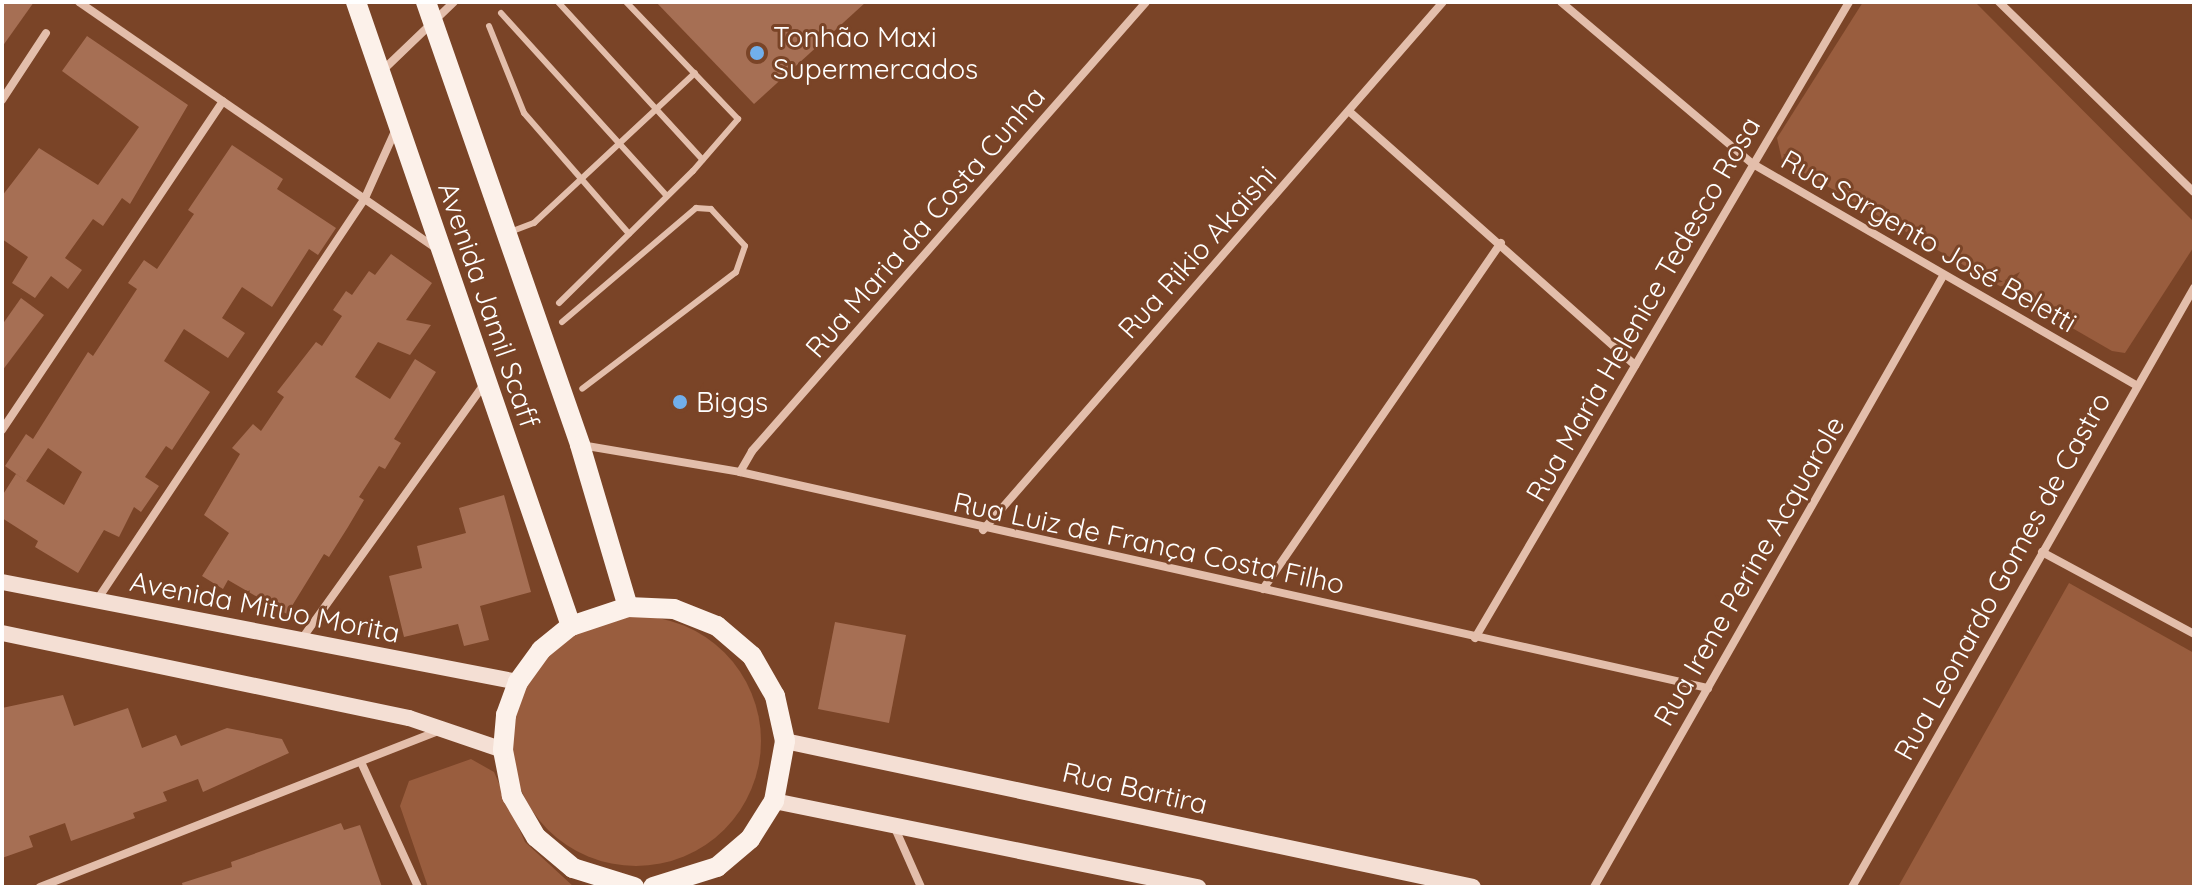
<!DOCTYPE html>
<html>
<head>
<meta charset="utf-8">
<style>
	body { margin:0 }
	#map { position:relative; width:2196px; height:889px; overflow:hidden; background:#7a4427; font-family:Quicksand,sans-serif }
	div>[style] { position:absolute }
	.green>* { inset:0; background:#995d3e }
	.round { border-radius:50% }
	.building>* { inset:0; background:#a66f54 }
	.lane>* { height:6px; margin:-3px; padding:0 3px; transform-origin:3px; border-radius:3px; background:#e3beab }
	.street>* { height:8px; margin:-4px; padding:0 4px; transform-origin:4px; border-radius:4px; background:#e3beab }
	.secondary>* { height:16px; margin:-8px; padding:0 8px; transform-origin:8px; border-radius:8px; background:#f4dfd4 }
	.primary>* { height:20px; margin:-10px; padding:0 10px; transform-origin:10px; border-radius:10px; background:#fcf1ea }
	.dots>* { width:22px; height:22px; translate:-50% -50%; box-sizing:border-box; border:4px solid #7a4427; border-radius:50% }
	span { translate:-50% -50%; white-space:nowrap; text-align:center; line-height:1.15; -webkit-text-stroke:6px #7a4427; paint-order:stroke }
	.poi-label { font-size:28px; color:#fff }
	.left { translate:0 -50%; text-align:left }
	.street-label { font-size:28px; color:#fff }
	.frame { position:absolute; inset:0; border:4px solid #fff; pointer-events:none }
</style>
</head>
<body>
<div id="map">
	<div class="green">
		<div style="clip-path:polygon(1863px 2px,1975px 2px,2192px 220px,2193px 248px,2125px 353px,2112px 351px,1782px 160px,1777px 138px)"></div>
		<div style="clip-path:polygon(2069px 583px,2194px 653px,2194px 887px,1898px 887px)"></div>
		<div class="round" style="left:511px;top:616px;width:250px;height:250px"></div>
		<div style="clip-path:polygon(471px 759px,494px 772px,525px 842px,574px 887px,428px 887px,400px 806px,409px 781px)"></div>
	</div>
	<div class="building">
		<div style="clip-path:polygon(2px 2px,34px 2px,2px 47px)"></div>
		<div style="clip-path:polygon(656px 2px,866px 2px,754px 104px)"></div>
		<div style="clip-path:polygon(87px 36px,188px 105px,130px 204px,122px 198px,103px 226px,93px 219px,65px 258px,82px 270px,68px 289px,51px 276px,35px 298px,12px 283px,28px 257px,2px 239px,2px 196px,39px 148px,98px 185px,139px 127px,62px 71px)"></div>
		<div style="clip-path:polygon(evenodd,232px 145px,283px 179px,277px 189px,336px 228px,318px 255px,309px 249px,272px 307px,242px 287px,222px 318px,245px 333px,228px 358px,184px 329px,164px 361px,210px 392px,172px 450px,166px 446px,145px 477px,159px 486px,141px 512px,134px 507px,119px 537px,104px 530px,78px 573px,35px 547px,38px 541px,2px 518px,2px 496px,16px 474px,26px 481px,5px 466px,26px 434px,33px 439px,88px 352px,93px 356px,137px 289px,128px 283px,144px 260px,157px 269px,194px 214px,188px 210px,232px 145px,48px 448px,82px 472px,64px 505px,26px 481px,48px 448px)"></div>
		<div style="clip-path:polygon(391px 254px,432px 283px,406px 320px,431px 325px,410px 355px,378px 342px,355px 377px,390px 399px,415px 359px,436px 372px,394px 439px,401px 443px,385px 469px,379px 466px,359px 497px,364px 500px,348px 527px,329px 557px,324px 554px,287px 614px,228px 580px,223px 589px,202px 576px,229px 533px,204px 515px,240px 454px,232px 448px,253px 424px,261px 431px,284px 397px,277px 392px,316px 342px,322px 346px,342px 316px,333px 310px,346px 291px,352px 295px,369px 271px,375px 275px)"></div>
		<div style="clip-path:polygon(21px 298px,44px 315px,2px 371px,2px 325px)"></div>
		<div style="clip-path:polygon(504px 495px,531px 592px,480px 606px,489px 640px,464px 646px,458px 624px,404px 637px,389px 576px,422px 568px,417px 546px,466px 533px,459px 508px)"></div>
		<div style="clip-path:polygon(835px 622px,906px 635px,889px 723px,818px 709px)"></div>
		<div style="clip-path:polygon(63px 695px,74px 726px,128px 708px,142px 748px,176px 735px,181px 746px,227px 728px,282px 739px,289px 753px,203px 792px,198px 779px,163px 792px,167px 801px,133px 813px,135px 818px,71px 841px,65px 823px,29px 836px,33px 847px,2px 858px,2px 708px)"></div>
		<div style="clip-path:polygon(341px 823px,344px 830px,360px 825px,382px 887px,183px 887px,182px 883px,232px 867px,231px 862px)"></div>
	</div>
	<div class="lane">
		<div style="left:558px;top:2px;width:214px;rotate:47.5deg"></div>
		<div style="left:501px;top:13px;width:247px;rotate:47.8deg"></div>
		<div style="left:489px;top:26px;width:94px;rotate:68.1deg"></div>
		<div style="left:524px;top:113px;width:160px;rotate:49deg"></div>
		<div style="left:510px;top:232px;width:26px;rotate:-21deg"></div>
		<div style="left:534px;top:223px;width:220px;rotate:-43deg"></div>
		<div style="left:559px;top:303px;width:188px;rotate:-44.6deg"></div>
		<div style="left:693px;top:171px;width:69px;rotate:-49.1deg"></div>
		<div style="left:738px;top:119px;width:162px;rotate:-133.7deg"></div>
		<div style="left:562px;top:322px;width:176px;rotate:-40.4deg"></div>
		<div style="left:696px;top:208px;width:15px;rotate:4deg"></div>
		<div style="left:711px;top:209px;width:50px;rotate:47.4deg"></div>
		<div style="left:745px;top:246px;width:28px;rotate:109deg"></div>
		<div style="left:736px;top:272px;width:193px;rotate:142.8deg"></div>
	</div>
	<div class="street">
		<div style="left:79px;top:2px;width:435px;rotate:34.6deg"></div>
		<div style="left:1561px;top:2px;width:251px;rotate:40.2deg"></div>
		<div style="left:1753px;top:164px;width:442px;rotate:30deg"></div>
		<div style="left:1999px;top:2px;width:272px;rotate:44.3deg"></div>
		<div style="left:383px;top:70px;width:98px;rotate:-43.8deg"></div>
		<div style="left:2px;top:100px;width:80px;rotate:-56.7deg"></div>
		<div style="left:1351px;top:113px;width:380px;rotate:41.6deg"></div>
		<div style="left:2px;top:430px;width:396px;rotate:-56.1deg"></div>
		<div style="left:581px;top:445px;width:161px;rotate:9.6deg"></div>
		<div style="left:740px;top:472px;width:992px;rotate:12.58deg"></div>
		<div style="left:740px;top:472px;width:24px;rotate:-60deg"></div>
		<div style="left:752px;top:451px;width:597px;rotate:-48.73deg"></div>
		<div style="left:983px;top:530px;width:700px;rotate:-48.94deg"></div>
		<div style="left:2042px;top:552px;width:173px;rotate:28.3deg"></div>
		<div style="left:1263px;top:589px;width:420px;rotate:-55.5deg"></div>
		<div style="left:97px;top:600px;width:483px;rotate:-56.3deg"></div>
		<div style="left:365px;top:198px;width:76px;rotate:-65.8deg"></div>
		<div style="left:1475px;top:638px;width:738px;rotate:-59.54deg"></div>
		<div style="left:301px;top:640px;width:315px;rotate:-54.4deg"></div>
		<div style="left:361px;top:762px;width:137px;rotate:65.5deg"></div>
		<div style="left:894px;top:826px;width:67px;rotate:66.1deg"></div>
		<div style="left:40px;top:887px;width:427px;rotate:-21.4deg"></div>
		<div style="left:1594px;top:887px;width:701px;rotate:-60.26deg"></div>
		<div style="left:1852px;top:887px;width:690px;rotate:-60.28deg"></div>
	</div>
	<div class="secondary">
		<div style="left:2px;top:582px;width:526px;rotate:10.97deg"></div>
		<div style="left:2px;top:633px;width:416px;rotate:11.8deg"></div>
		<div style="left:409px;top:718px;width:99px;rotate:18.8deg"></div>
		<div style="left:785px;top:741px;width:703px;rotate:11.98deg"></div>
		<div style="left:774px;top:801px;width:433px;rotate:11.5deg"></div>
	</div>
	<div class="primary">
		<div style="left:356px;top:2px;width:660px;rotate:70.99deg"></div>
		<div style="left:426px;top:2px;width:469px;rotate:70.8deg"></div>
		<div style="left:580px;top:445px;width:169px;rotate:73.5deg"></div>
		<div style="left:634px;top:887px;width:64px;rotate:-162.7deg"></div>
		<div style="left:573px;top:868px;width:48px;rotate:-140deg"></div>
		<div style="left:536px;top:837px;width:48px;rotate:-120.3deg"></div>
		<div style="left:512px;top:796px;width:47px;rotate:-101.1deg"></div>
		<div style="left:503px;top:750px;width:35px;rotate:-85deg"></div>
		<div style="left:506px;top:715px;width:35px;rotate:-70deg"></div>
		<div style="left:518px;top:682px;width:39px;rotate:-54deg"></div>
		<div style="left:541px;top:650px;width:38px;rotate:-39deg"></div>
		<div style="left:571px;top:626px;width:60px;rotate:-18.4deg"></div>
		<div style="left:628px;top:607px;width:46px;rotate:2.5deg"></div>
		<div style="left:674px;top:609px;width:46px;rotate:21.6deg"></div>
		<div style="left:717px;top:626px;width:46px;rotate:40.6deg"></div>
		<div style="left:752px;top:656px;width:46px;rotate:60.1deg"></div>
		<div style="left:775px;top:696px;width:46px;rotate:77.5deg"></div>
		<div style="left:785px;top:741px;width:61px;rotate:100.4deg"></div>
		<div style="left:774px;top:801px;width:45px;rotate:122.3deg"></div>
		<div style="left:750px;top:839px;width:43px;rotate:139.7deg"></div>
		<div style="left:717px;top:867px;width:67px;rotate:162.6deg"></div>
	</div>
	<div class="dots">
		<div style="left:757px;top:53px;background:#71afeb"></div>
		<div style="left:680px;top:402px;background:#71afeb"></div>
	</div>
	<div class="poi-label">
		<span class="left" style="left:773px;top:53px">Tonhão Maxi<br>Supermercados</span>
		<span class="left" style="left:696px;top:402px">Biggs</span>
	</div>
	<div class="street-label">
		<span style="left:925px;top:222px;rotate:-49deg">Rua Maria da Costa Cunha</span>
		<span style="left:1929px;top:241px;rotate:30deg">Rua Sargento José Beletti</span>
		<span style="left:1197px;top:252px;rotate:-48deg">Rua Rikio Akaishi</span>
		<span style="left:489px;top:305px;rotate:71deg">Avenida Jamil Scaff</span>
		<span style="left:1643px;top:309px;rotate:-60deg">Rua Maria Helenice Tedesco Rosa</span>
		<span style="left:1149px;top:543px;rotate:12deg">Rua Luiz de França Costa Filho</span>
		<span style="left:1749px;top:571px;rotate:-60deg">Rua Irene Perine Acquarole</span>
		<span style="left:2002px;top:576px;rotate:-61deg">Rua Leonardo Gomes de Castro</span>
		<span style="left:265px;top:607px;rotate:11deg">Avenida Mituo Morita</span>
		<span style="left:1135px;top:788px;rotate:13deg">Rua Bartira</span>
	</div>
	<div class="frame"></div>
</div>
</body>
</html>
